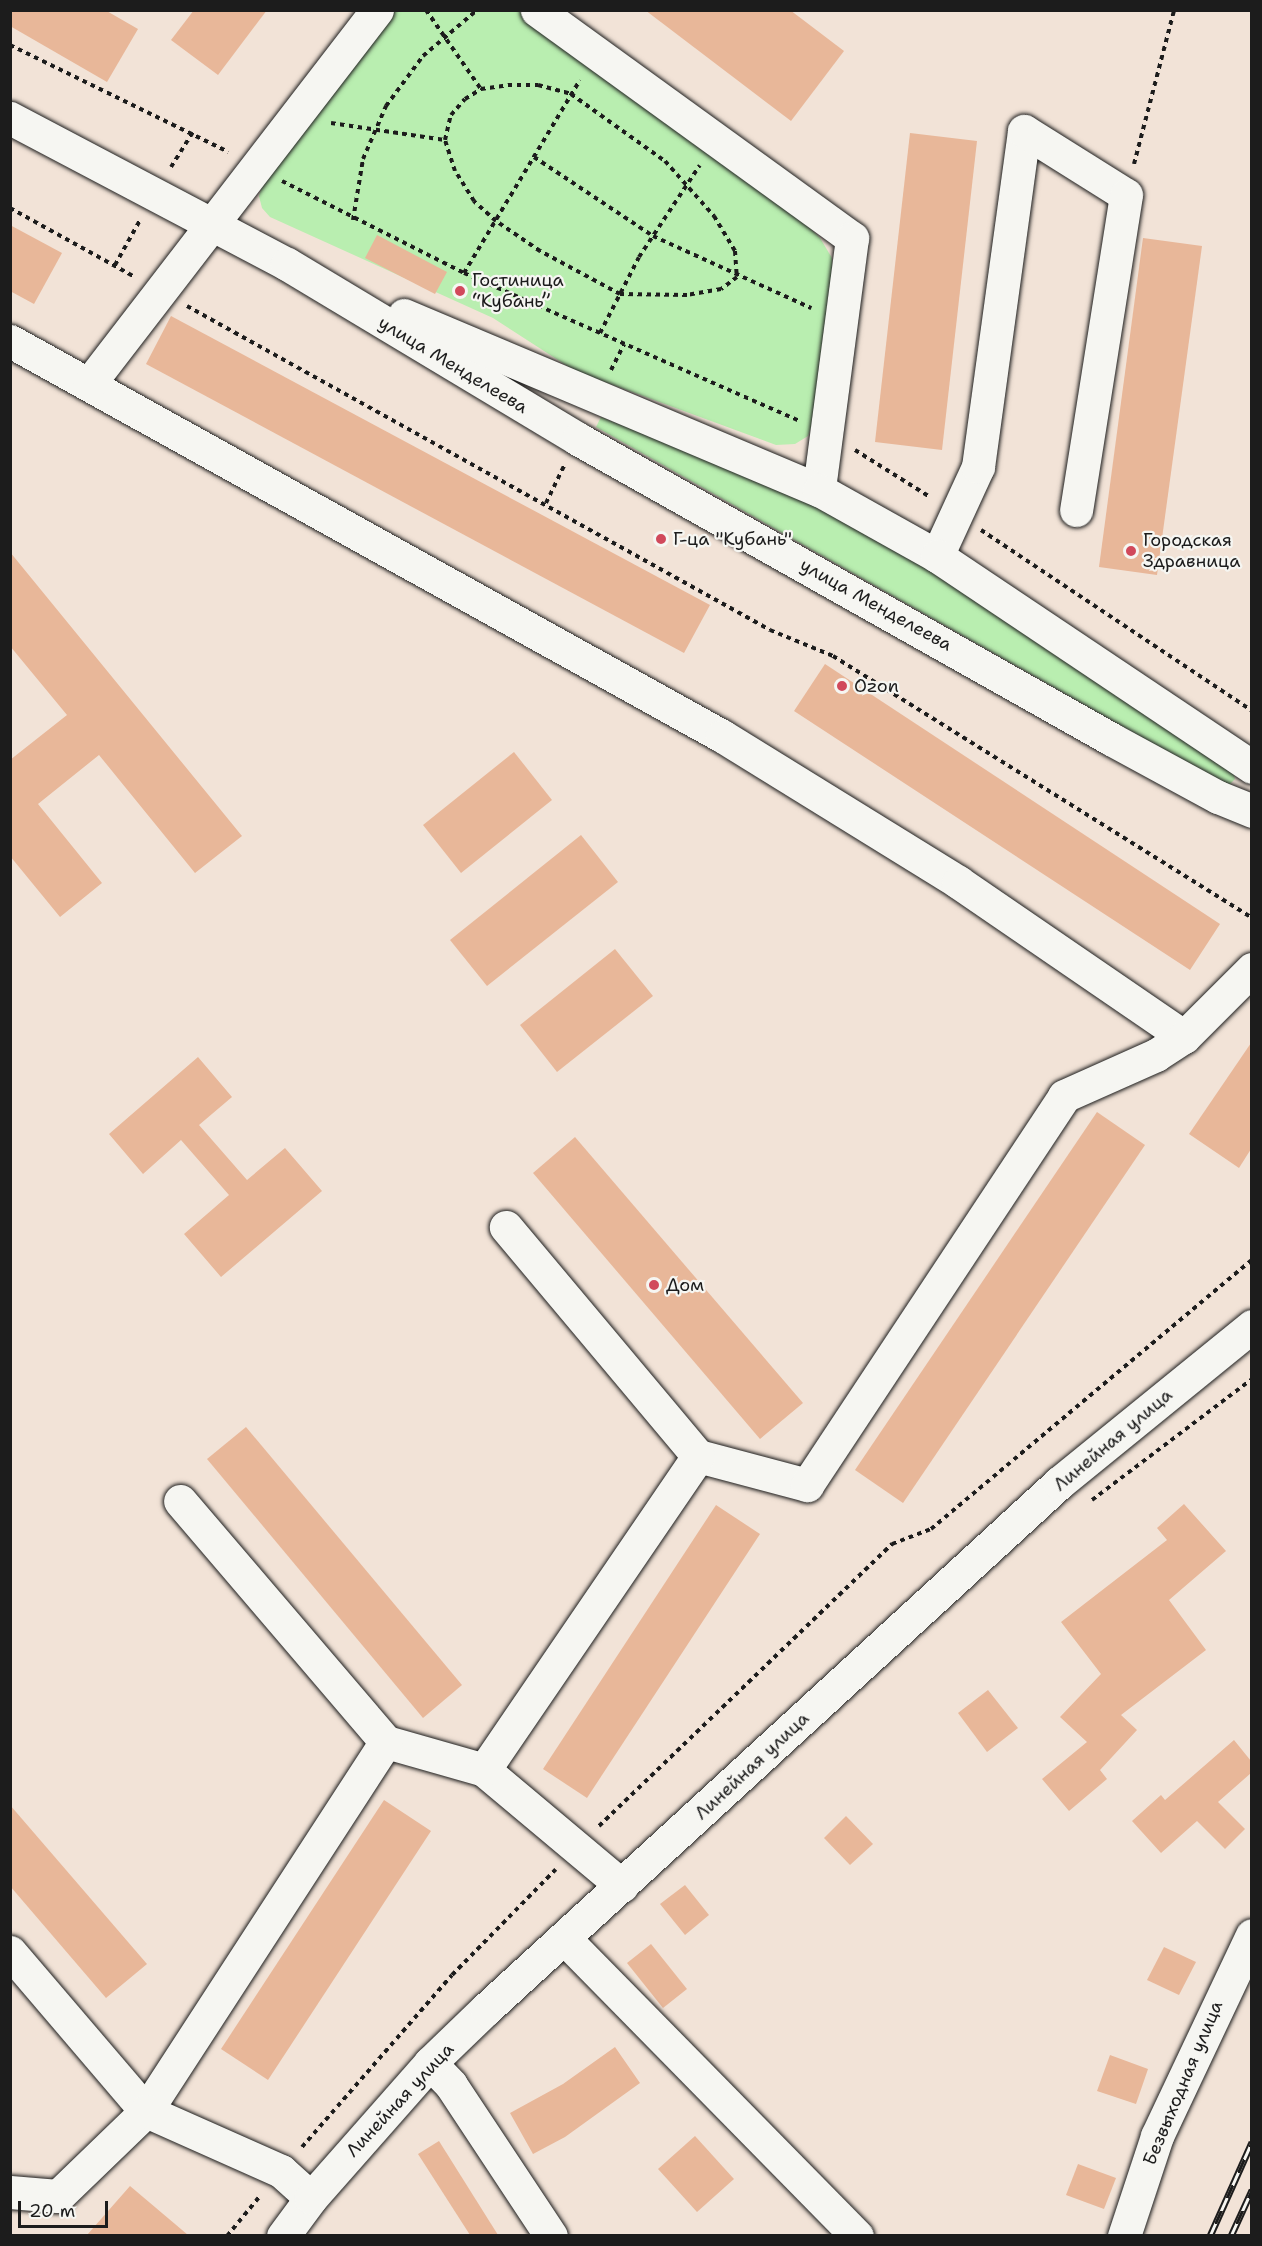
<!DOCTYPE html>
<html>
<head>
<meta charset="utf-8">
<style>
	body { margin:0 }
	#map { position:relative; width:1262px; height:2246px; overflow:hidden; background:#f2e3d7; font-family:"Shantell Sans",sans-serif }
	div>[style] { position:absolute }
	.green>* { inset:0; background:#b9eeb0 }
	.building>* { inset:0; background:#e8b799 }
	.path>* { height:4px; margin-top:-2px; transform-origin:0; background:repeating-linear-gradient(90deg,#1c1c1c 0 4.5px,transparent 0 9px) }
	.roads { filter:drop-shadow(0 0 2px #1c1c1c) drop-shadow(0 0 2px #1c1c1c) }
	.minor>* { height:33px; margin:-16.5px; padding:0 16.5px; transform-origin:16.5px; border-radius:16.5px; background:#f6f6f2 }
	.major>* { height:33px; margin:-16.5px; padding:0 16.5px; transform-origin:16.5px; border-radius:16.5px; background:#f6f6f2 }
	.rail>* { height:7px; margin-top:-3.5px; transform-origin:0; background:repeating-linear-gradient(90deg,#f6f6f2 0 14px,#1c1c1c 0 28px); box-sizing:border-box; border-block:2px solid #1c1c1c }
	.dots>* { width:16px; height:16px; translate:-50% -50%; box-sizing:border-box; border:3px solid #f6f6f2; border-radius:50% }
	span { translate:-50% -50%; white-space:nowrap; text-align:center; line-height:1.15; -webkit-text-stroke:4.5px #f6f6f2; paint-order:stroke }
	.poi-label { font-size:18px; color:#1c1c1c }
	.left { translate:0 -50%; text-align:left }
	.street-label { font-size:18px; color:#1c1c1c }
	.frame { position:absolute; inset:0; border:12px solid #1c1c1c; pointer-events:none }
	.scale { position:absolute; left:18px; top:2201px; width:90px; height:27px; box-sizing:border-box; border:3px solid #1c1c1c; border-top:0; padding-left:8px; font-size:18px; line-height:21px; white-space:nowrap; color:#1c1c1c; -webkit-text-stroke:4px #f6f6f2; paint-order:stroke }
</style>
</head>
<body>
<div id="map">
	<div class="green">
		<div style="clip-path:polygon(391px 11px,519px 11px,804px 222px,820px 238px,832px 258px,834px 279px,815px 417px,808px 436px,795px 444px,776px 445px,575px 371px,493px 318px,270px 217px,262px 208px,259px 196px,263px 182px)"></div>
		<div style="clip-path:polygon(601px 417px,797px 495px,879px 537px,1233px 772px,1235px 779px,1230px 784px,1222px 783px,596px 427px)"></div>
	</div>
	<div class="building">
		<div style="clip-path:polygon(10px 10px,105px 10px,138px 29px,107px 82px,10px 26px)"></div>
		<div style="clip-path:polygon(194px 10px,267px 10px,218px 75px,171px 40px)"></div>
		<div style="clip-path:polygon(645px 10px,790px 10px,844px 51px,791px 121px)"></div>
		<div style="clip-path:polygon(910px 133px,977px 141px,942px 450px,875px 442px)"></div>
		<div style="clip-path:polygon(10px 225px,62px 253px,34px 304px,10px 291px)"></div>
		<div style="clip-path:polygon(377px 235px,447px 272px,435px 294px,365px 258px)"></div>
		<div style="clip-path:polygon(1143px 238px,1202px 246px,1157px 575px,1099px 567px)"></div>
		<div style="clip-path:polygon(171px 316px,710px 605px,684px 653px,146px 364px)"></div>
		<div style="clip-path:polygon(10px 552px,242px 836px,195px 873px,99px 755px,38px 804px,102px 883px,60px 917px,10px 856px,10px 760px,67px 715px,10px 646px)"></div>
		<div style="clip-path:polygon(825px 664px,1220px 924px,1190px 970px,794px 711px)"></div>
		<div style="clip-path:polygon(514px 752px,552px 800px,461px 873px,423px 825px)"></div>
		<div style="clip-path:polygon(581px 835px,618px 882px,487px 986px,450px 940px)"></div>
		<div style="clip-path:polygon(615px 949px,653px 996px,557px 1072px,520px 1025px)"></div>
		<div style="clip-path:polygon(1251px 1043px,1251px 1149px,1239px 1168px,1189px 1134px)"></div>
		<div style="clip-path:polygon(198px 1057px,232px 1097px,199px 1125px,247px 1180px,285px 1148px,322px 1191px,221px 1277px,184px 1234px,229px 1195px,181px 1140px,143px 1174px,109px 1134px)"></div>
		<div style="clip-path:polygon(1097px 1112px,1145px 1145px,903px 1503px,855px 1470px)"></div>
		<div style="clip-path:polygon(575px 1137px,803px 1403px,760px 1439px,533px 1173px)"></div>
		<div style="clip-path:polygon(246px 1427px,462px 1685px,423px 1718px,207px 1459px)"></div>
		<div style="clip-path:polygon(1184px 1504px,1226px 1551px,1169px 1600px,1206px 1650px,1121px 1715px,1137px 1730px,1100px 1770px,1107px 1779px,1069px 1811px,1042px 1779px,1087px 1742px,1060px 1717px,1101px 1674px,1061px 1622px,1167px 1540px,1157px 1528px)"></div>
		<div style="clip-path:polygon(716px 1505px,760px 1534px,587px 1798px,543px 1769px)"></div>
		<div style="clip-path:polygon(988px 1690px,1018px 1728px,987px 1752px,958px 1713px)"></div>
		<div style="clip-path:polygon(1234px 1740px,1251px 1761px,1251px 1773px,1218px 1802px,1245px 1829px,1225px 1849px,1197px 1821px,1161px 1853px,1132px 1821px,1161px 1795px,1165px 1800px)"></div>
		<div style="clip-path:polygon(384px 1800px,431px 1831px,268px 2080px,221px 2049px)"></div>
		<div style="clip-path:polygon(10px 1805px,147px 1964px,106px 1998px,10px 1886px)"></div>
		<div style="clip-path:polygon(846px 1816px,873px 1844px,850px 1865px,824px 1838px)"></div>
		<div style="clip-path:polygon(685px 1885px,709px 1915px,685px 1935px,660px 1904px)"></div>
		<div style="clip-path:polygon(651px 1944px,687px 1989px,663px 2008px,627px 1963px)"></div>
		<div style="clip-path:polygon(1164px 1947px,1196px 1962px,1179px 1995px,1147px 1980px)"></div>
		<div style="clip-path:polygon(615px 2047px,640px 2083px,565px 2137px,533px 2154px,510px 2113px,563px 2084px)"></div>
		<div style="clip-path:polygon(1110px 2055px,1148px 2069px,1136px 2104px,1097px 2091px)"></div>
		<div style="clip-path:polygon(695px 2136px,734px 2179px,697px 2212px,658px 2169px)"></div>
		<div style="clip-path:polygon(439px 2141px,498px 2235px,470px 2235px,418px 2154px)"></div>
		<div style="clip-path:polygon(1078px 2164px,1116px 2178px,1104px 2209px,1066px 2195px)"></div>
		<div style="clip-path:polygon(130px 2186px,188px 2235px,87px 2235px)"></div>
	</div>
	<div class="path">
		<div style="left:426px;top:10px;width:96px;rotate:55.2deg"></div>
		<div style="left:10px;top:45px;width:243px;rotate:26.1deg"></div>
		<div style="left:508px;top:85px;width:30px"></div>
		<div style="left:538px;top:85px;width:34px;rotate:15deg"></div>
		<div style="left:571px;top:94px;width:115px;rotate:35.5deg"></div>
		<div style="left:665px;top:161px;width:74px;rotate:48.3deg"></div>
		<div style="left:714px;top:216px;width:41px;rotate:59deg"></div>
		<div style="left:735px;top:251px;width:26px;rotate:86deg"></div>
		<div style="left:737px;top:277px;width:20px;rotate:143deg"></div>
		<div style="left:721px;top:289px;width:35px;rotate:170deg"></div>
		<div style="left:687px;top:295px;width:67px;rotate:-179.1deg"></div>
		<div style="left:620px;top:294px;width:91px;rotate:-151.7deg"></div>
		<div style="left:540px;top:251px;width:53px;rotate:-145.7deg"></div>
		<div style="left:496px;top:221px;width:30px;rotate:-138deg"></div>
		<div style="left:474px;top:201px;width:36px;rotate:-122deg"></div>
		<div style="left:455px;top:171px;width:33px;rotate:-108deg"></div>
		<div style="left:445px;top:140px;width:26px;rotate:-77deg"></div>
		<div style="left:451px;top:115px;width:21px;rotate:-49deg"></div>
		<div style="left:465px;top:99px;width:19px;rotate:-32deg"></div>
		<div style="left:481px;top:89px;width:27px;rotate:-8deg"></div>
		<div style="left:331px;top:123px;width:115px;rotate:8.5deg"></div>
		<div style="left:534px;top:157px;width:143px;rotate:33.6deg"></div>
		<div style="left:653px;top:236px;width:174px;rotate:24.5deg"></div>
		<div style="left:1134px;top:164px;width:159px;rotate:-75.4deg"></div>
		<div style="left:171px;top:167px;width:41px;rotate:-57.8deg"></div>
		<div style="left:282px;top:181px;width:204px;rotate:26.8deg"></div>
		<div style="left:464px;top:273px;width:365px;rotate:23.8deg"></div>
		<div style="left:10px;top:208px;width:141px;rotate:28.9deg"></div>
		<div style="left:353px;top:220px;width:62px;rotate:-80.7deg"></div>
		<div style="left:363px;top:159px;width:58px;rotate:-66.5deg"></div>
		<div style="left:386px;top:106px;width:62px;rotate:-53.5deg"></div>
		<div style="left:423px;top:56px;width:71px;rotate:-40.4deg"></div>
		<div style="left:115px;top:265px;width:51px;rotate:-60.9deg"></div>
		<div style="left:464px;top:273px;width:225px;rotate:-59deg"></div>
		<div style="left:187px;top:306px;width:667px;rotate:29.06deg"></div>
		<div style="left:770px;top:630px;width:68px;rotate:22.4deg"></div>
		<div style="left:833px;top:656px;width:494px;rotate:32deg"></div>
		<div style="left:600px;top:333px;width:85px;rotate:-62.8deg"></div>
		<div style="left:639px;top:257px;width:110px;rotate:-56.5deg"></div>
		<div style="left:611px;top:370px;width:29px;rotate:-63deg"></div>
		<div style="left:855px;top:450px;width:89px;rotate:32.1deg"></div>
		<div style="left:546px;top:503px;width:41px;rotate:-64.1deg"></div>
		<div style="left:981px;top:530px;width:326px;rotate:33.7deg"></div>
		<div style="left:1092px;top:1500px;width:201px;rotate:-37.1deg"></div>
		<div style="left:599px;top:1826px;width:407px;rotate:-43.9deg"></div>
		<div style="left:892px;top:1544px;width:42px;rotate:-21deg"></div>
		<div style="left:931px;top:1529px;width:419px;rotate:-40deg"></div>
		<div style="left:302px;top:2147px;width:228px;rotate:-48.9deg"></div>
		<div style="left:452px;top:1975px;width:148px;rotate:-45.5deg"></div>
		<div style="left:227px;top:2236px;width:52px;rotate:-50.5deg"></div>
	</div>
	<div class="roads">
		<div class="minor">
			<div style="left:537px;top:10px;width:389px;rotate:35.9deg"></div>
			<div style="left:852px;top:238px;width:254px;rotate:97.5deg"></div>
			<div style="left:10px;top:341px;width:814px;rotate:29.02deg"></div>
			<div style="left:722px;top:736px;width:278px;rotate:31.7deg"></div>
			<div style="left:958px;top:882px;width:274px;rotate:34.4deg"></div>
			<div style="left:89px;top:384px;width:472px;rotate:-52.4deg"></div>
			<div style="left:937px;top:556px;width:98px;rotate:-65.3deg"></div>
			<div style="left:978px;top:467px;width:339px;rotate:-82.2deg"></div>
			<div style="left:1024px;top:131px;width:120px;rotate:32.1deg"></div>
			<div style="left:1126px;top:195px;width:319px;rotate:99deg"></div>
			<div style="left:698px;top:1456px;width:113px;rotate:14.9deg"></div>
			<div style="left:807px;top:1485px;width:466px;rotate:-56.5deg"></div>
			<div style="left:1064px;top:1096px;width:101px;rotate:-24deg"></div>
			<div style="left:1156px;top:1055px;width:33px;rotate:-33deg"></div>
			<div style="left:1184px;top:1037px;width:96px;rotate:-45deg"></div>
			<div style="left:386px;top:1742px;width:102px;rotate:15.9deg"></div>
			<div style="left:484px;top:1770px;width:180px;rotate:40deg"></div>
			<div style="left:484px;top:1770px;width:380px;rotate:-55.7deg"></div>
			<div style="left:698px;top:1456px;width:299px;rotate:-130deg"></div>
			<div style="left:564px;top:1938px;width:418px;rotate:45.5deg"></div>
			<div style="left:10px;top:1952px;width:209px;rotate:49.5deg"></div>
			<div style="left:146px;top:2111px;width:440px;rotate:-57deg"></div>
			<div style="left:386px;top:1742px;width:317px;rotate:-130.5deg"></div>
			<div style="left:430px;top:2063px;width:30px;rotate:46deg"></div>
			<div style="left:451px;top:2085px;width:181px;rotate:56.5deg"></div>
			<div style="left:10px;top:2192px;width:48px;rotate:4.8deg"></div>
			<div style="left:58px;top:2196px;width:122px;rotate:-44deg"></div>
			<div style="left:146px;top:2111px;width:148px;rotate:24deg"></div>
			<div style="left:281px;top:2171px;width:40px;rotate:42deg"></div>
			<div style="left:1124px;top:2236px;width:105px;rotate:-71.7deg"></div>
			<div style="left:1157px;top:2136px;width:222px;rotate:-64.7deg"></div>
		</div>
		<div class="major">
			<div style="left:10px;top:118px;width:313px;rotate:27.8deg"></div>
			<div style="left:287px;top:264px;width:340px;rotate:31deg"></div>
			<div style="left:578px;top:439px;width:612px;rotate:29.37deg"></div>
			<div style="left:1111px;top:739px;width:122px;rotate:28.5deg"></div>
			<div style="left:1218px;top:797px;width:37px;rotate:22deg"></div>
			<div style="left:404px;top:315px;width:450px;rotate:22.9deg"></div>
			<div style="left:819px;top:490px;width:135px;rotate:29.2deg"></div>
			<div style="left:937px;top:556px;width:379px;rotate:33.8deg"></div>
			<div style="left:283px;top:2236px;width:47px;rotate:-53.6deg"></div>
			<div style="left:311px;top:2198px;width:180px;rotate:-48.6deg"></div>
			<div style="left:430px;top:2063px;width:78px;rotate:-44deg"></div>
			<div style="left:486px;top:2009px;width:778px;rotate:-42.55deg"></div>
			<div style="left:1059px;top:1483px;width:249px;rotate:-39.1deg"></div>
		</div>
	</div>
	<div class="rail">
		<div style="left:1210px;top:2236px;width:103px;rotate:-65.9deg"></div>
		<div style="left:1231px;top:2236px;width:51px;rotate:-65.5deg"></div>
	</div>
	<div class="dots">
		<div style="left:460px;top:291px;background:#d1495b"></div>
		<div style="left:661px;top:539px;background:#d1495b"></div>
		<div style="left:1131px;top:551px;background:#d1495b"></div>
		<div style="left:842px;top:686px;background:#d1495b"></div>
		<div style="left:654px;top:1285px;background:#d1495b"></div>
	</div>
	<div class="poi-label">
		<span class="left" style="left:472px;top:291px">Гостиница<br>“Кубань”</span>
		<span class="left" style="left:673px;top:539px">Г-ца "Кубань"</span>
		<span class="left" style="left:1143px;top:551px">Городская<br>Здравница</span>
		<span class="left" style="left:854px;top:686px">Ozon</span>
		<span class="left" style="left:666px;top:1285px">Дом</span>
	</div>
	<div class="street-label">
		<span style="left:453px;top:365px;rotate:31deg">улица Менделеева</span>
		<span style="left:876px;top:605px;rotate:29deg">улица Менделеева</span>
		<span style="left:1113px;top:1440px;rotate:-40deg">Линейная улица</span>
		<span style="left:752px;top:1766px;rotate:-43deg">Линейная улица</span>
		<span style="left:1183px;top:2083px;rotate:-67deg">Безвыходная улица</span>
		<span style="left:400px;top:2100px;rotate:-47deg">Линейная улица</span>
	</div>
	<div class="frame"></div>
	<div class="scale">20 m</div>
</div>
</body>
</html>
